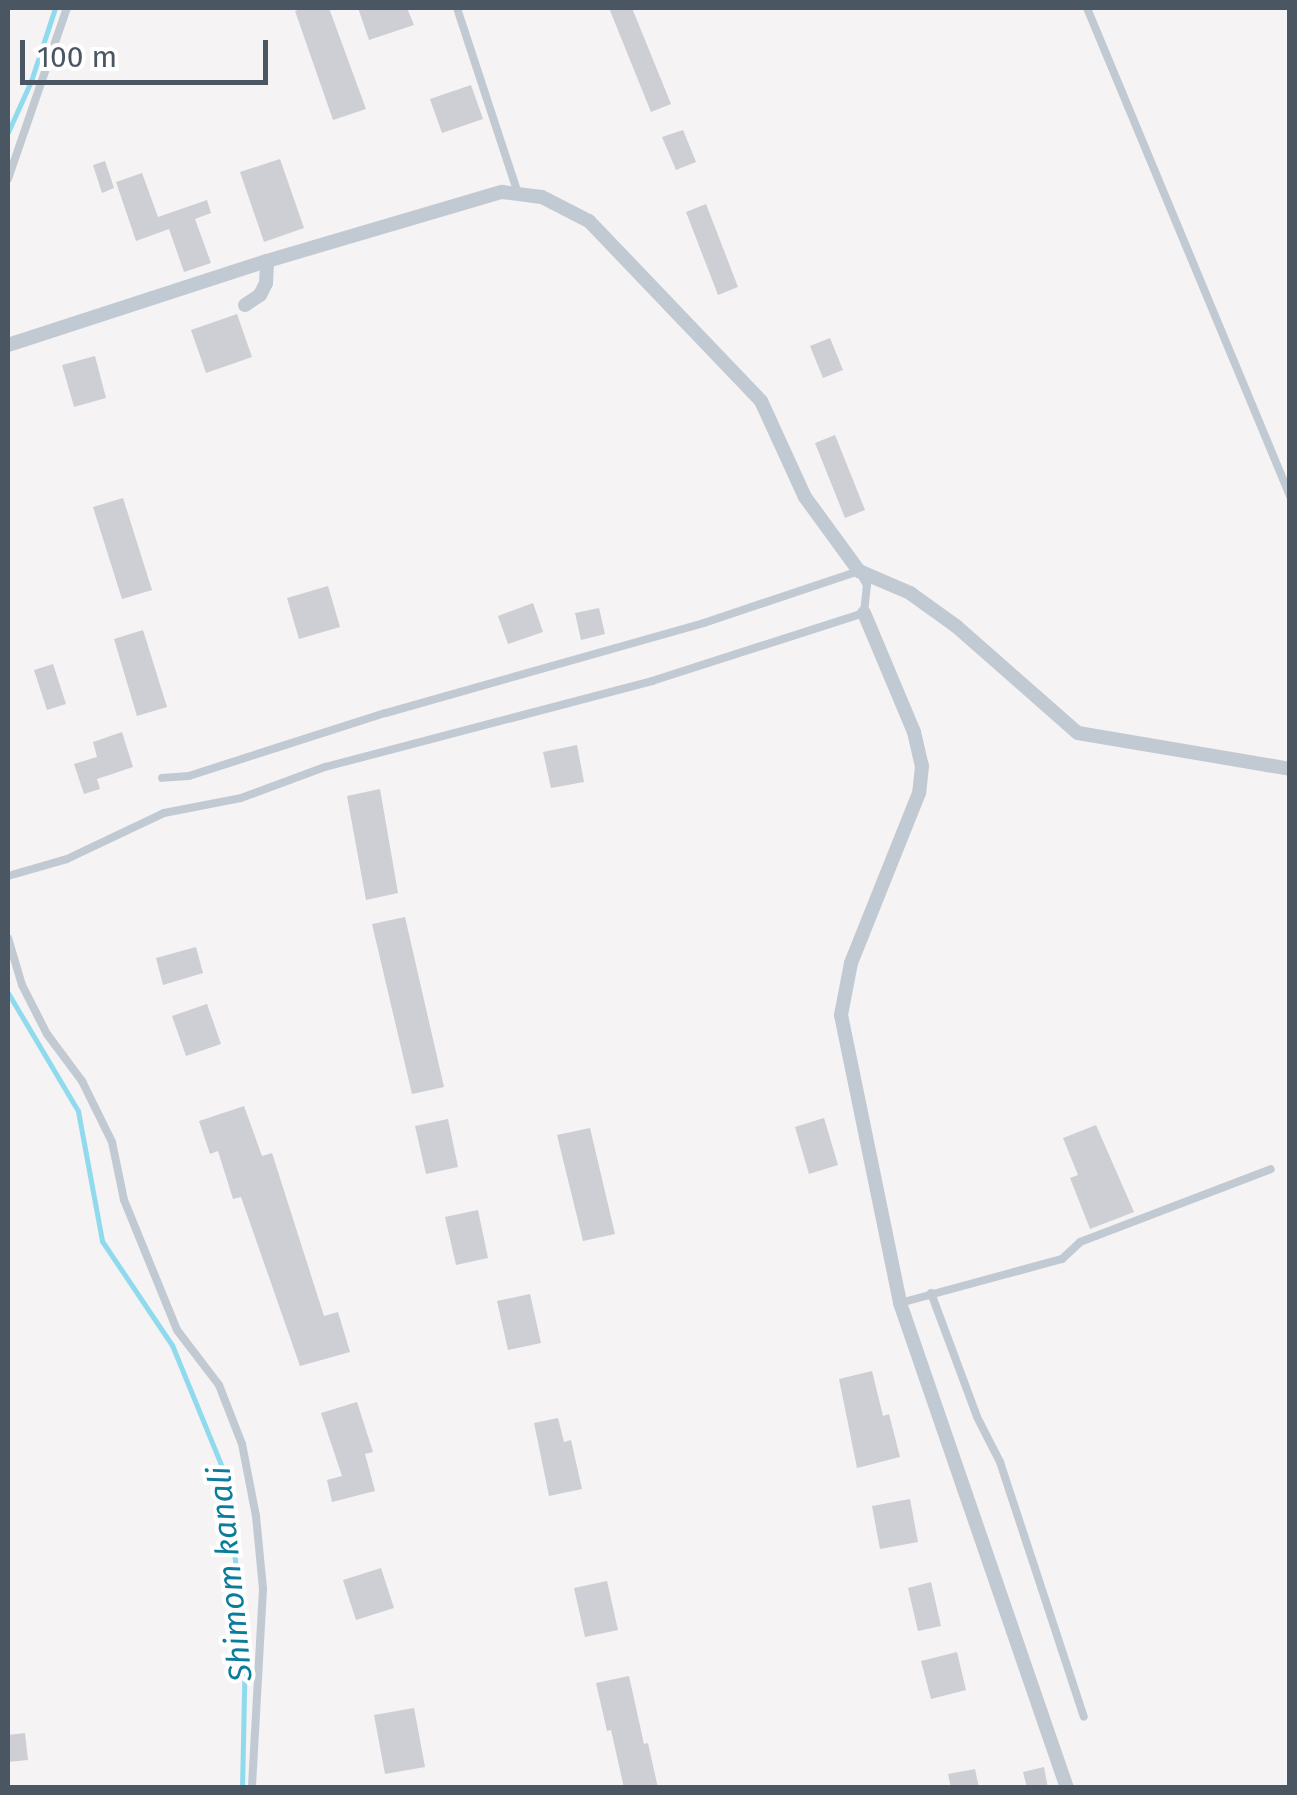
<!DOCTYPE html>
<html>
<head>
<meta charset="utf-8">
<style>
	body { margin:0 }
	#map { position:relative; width:1297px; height:1795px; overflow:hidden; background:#f5f3f3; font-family:"Fira Sans",sans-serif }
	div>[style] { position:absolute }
	.stream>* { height:5px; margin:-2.5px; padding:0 2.5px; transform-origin:2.5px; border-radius:2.5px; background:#90daee }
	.building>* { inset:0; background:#cdcfd5 }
	.service>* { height:8px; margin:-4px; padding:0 4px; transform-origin:4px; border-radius:4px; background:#c1cad2 }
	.minor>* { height:14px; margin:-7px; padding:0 7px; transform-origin:7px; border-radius:7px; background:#c1cad2 }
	span { translate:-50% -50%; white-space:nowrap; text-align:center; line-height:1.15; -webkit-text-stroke:8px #fff; paint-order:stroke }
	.water-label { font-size:32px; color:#0c7c9b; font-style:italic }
	.frame { position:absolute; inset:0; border:10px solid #4a5661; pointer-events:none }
	.scale { position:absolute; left:20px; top:40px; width:248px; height:45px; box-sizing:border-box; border:5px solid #4a5661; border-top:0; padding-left:12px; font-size:30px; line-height:35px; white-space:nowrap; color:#4a5661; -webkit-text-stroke:8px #fff; paint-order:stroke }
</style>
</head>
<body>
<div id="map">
	<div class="stream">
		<div style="left:8px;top:132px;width:56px;rotate:-65.7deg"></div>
		<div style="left:31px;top:81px;width:77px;rotate:-71.8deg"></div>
		<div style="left:8px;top:993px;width:137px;rotate:59.3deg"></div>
		<div style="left:78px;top:1111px;width:132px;rotate:79.5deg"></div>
		<div style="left:102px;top:1241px;width:125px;rotate:56.1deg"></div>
		<div style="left:172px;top:1345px;width:139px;rotate:67.7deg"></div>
		<div style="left:225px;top:1474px;width:173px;rotate:83.4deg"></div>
		<div style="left:245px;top:1646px;width:142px;rotate:91.2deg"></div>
	</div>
	<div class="building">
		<div style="clip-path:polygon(304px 8px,329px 8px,366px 109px,333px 120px,295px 11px)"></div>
		<div style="clip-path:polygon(358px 8px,407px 8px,414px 25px,369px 40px)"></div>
		<div style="clip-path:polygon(609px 8px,632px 8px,671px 104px,651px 112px)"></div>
		<div style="clip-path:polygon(471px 85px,483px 119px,442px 133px,430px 99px)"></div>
		<div style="clip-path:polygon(683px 130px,696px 162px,676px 170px,662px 137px)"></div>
		<div style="clip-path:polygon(280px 159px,304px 228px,264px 242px,240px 172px)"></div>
		<div style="clip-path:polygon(105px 161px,114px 188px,102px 193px,93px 165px)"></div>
		<div style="clip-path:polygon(142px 173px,158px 217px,207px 200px,211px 213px,195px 219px,211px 263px,184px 272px,169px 229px,136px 241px,116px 182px)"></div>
		<div style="clip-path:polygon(706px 204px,738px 287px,718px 295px,686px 212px)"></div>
		<div style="clip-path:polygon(237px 314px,252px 357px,206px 373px,191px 330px)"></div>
		<div style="clip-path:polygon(830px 338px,843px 370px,823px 378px,810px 346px)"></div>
		<div style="clip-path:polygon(95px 356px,106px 398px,74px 407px,62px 365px)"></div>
		<div style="clip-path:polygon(835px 435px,865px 510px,845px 518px,815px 443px)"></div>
		<div style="clip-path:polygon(123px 498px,152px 590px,122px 599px,93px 507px)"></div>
		<div style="clip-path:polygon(328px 586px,340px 627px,299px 639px,287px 598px)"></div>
		<div style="clip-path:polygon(533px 603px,543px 632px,508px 644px,498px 616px)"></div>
		<div style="clip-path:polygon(599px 608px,605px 634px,581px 640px,575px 613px)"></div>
		<div style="clip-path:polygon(143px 630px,167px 707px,137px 716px,114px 639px)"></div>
		<div style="clip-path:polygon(53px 664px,66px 704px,47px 710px,34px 670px)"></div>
		<div style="clip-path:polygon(122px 732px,133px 767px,97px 779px,100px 789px,84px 794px,74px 764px,97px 757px,93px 742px)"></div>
		<div style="clip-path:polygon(577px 745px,584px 782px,551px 788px,543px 752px)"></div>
		<div style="clip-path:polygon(380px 789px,398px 893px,366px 900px,347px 796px)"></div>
		<div style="clip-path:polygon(405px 917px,444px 1087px,412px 1094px,372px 924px)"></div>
		<div style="clip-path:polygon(196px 947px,203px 973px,163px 985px,156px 958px)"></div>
		<div style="clip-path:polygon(207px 1004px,221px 1044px,186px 1056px,172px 1016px)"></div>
		<div style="clip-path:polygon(244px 1106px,262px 1156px,272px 1153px,324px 1316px,338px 1312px,350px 1352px,300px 1366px,241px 1197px,233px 1199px,218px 1151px,210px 1154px,199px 1121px)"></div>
		<div style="clip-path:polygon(824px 1118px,838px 1165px,809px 1174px,795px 1127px)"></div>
		<div style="clip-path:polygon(448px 1119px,458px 1167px,426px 1174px,415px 1126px)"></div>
		<div style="clip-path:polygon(1096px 1125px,1134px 1212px,1090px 1229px,1070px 1178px,1078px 1175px,1063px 1138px)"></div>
		<div style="clip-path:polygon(590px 1128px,615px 1234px,583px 1241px,557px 1135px)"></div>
		<div style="clip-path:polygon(478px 1210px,488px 1258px,456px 1265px,445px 1217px)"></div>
		<div style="clip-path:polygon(530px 1294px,541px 1343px,508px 1350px,497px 1301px)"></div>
		<div style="clip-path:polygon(872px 1371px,883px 1416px,889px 1414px,900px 1457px,857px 1468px,839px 1379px)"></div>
		<div style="clip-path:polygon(357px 1402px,373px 1452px,365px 1454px,375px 1491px,332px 1502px,327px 1480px,342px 1476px,321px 1413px)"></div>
		<div style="clip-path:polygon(558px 1418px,564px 1442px,571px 1440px,582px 1489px,549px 1496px,534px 1423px)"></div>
		<div style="clip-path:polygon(910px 1499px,918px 1542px,880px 1549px,872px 1506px)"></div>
		<div style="clip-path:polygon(381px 1568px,394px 1608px,356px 1620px,343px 1580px)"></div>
		<div style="clip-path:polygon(607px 1581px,618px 1630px,585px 1637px,574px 1588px)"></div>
		<div style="clip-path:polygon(931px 1582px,941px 1626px,918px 1631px,908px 1588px)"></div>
		<div style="clip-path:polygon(957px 1652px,966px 1690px,931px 1699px,921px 1661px)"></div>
		<div style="clip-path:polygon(629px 1676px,644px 1744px,648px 1743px,658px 1788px,624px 1788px,611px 1730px,607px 1731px,596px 1683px)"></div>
		<div style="clip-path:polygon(414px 1708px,425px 1767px,385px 1774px,374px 1715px)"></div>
		<div style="clip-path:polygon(25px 1733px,28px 1760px,8px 1762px,8px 1735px)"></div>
		<div style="clip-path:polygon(1044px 1767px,1048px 1788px,1027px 1788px,1023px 1772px)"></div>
		<div style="clip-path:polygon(975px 1769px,979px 1788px,951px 1788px,948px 1774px)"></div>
	</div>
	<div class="service">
		<div style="left:457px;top:8px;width:193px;rotate:71.8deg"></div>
		<div style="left:1087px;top:8px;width:529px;rotate:67.41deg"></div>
		<div style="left:8px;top:179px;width:181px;rotate:-71deg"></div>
		<div style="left:8px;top:876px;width:61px;rotate:-16.1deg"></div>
		<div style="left:67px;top:859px;width:107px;rotate:-25.4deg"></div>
		<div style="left:164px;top:813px;width:78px;rotate:-11deg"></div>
		<div style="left:241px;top:798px;width:90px;rotate:-20.3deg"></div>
		<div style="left:325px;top:767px;width:338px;rotate:-14.7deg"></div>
		<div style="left:652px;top:681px;width:223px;rotate:-17.8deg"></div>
		<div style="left:864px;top:613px;width:28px;rotate:-84deg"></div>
		<div style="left:867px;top:585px;width:16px;rotate:-120deg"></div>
		<div style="left:859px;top:571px;width:163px;rotate:161.5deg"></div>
		<div style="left:704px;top:623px;width:331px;rotate:164.2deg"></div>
		<div style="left:385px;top:713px;width:206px;rotate:162.2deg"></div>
		<div style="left:189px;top:776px;width:27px;rotate:176deg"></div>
		<div style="left:8px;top:938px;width:49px;rotate:73.4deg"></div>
		<div style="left:22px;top:985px;width:55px;rotate:63deg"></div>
		<div style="left:47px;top:1034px;width:59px;rotate:53.3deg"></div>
		<div style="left:82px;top:1081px;width:68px;rotate:63.8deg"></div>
		<div style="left:112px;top:1142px;width:59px;rotate:78.3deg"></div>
		<div style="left:124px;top:1200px;width:140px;rotate:67.8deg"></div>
		<div style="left:177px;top:1330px;width:69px;rotate:52.6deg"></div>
		<div style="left:219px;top:1385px;width:63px;rotate:68.7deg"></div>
		<div style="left:242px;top:1444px;width:73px;rotate:79deg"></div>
		<div style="left:256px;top:1516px;width:73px;rotate:84.5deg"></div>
		<div style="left:263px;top:1589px;width:199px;rotate:93.2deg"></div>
		<div style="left:931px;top:1293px;width:132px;rotate:69.6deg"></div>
		<div style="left:977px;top:1417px;width:51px;rotate:62.9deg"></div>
		<div style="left:1000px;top:1462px;width:268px;rotate:71.8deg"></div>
		<div style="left:900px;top:1303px;width:168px;rotate:-15.2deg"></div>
		<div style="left:1062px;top:1259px;width:25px;rotate:-43deg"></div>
		<div style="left:1080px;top:1242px;width:204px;rotate:-20.9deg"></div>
	</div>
	<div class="minor">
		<div style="left:245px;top:305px;width:18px;rotate:-34deg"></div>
		<div style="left:260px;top:295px;width:13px;rotate:-63deg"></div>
		<div style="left:266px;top:283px;width:22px;rotate:-87deg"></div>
		<div style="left:8px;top:345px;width:272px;rotate:-18deg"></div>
		<div style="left:267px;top:261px;width:245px;rotate:-16.4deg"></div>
		<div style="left:502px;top:192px;width:40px;rotate:7.1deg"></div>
		<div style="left:542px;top:197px;width:53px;rotate:27.1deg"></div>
		<div style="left:589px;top:221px;width:249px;rotate:46.3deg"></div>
		<div style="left:761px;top:401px;width:106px;rotate:65.4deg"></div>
		<div style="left:805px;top:497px;width:92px;rotate:53.9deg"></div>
		<div style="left:859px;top:571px;width:56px;rotate:23.3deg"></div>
		<div style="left:910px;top:593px;width:57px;rotate:35.7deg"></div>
		<div style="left:956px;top:626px;width:162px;rotate:41.3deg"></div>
		<div style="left:1078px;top:733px;width:215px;rotate:9.6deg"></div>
		<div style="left:864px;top:613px;width:129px;rotate:67.2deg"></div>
		<div style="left:914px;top:732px;width:35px;rotate:77deg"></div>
		<div style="left:922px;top:766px;width:27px;rotate:96deg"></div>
		<div style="left:919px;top:793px;width:183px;rotate:111.8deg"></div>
		<div style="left:851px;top:963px;width:53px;rotate:100.9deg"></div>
		<div style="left:841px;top:1015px;width:294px;rotate:78.4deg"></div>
		<div style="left:900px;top:1303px;width:513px;rotate:71deg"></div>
	</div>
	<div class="water-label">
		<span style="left:230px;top:1574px;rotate:-96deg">Shimom kanali</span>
	</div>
	<div class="frame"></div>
	<div class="scale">100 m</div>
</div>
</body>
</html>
